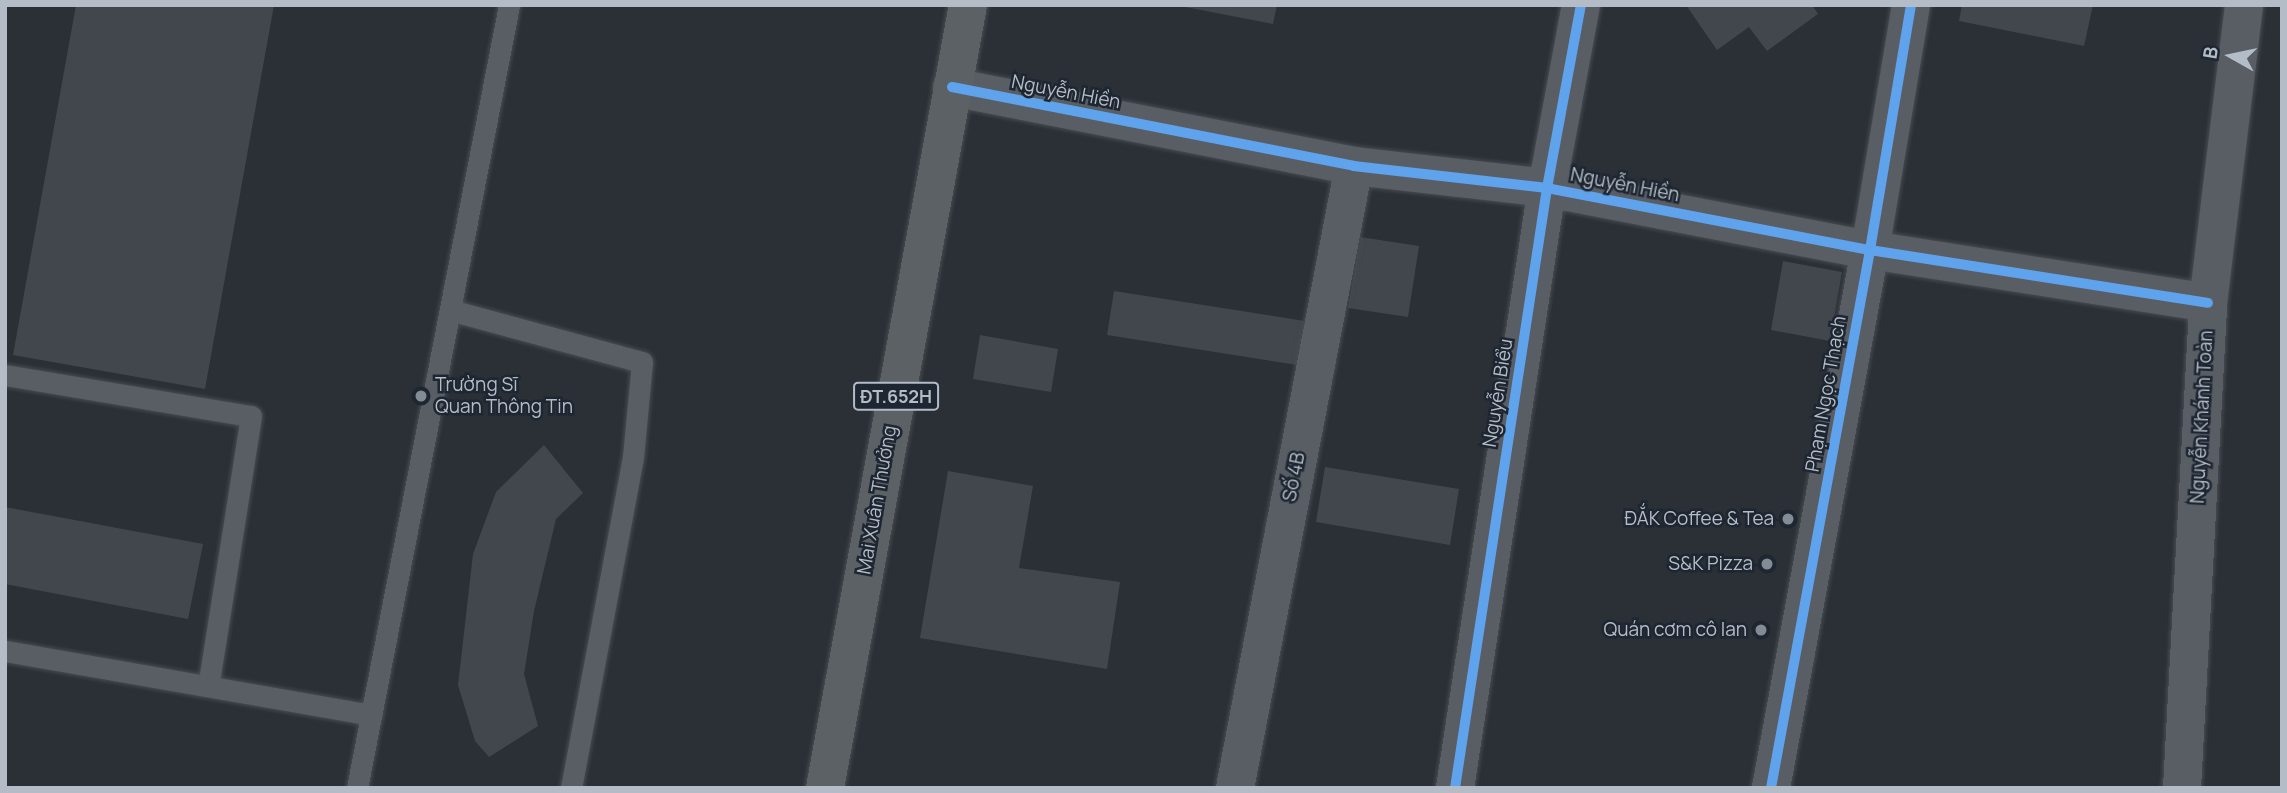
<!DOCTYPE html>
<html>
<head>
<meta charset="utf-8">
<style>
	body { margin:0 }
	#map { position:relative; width:2287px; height:793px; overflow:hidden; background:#2a3036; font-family:Manrope,sans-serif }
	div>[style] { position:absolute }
	.building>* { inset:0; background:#42474d }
	.roads { filter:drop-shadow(0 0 2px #484c51) drop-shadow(0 0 2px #484c51) }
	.service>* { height:21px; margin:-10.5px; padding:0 10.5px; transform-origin:10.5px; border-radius:10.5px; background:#595e65 }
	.minor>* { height:38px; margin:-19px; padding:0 19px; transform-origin:19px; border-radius:19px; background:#595e65 }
	.primary>* { height:38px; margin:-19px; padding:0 19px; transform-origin:19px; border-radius:19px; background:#5c6166 }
	.cycleway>* { height:10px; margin:-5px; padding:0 5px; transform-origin:5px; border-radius:5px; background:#60a3ed }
	.dots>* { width:19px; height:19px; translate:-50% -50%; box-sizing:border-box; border:4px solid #1d2631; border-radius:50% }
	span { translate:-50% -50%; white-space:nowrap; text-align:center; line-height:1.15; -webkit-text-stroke:5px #1d2631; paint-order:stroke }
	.shield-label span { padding:2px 5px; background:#1d2631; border:2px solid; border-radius:5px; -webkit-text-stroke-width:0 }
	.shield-label { font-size:18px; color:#b3bcc7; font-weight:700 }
	.street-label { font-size:19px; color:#b3bcc7 }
	.poi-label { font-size:19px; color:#b3bcc7 }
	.left { translate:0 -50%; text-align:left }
	.right { translate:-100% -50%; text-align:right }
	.frame { position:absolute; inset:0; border:7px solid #b3bcc7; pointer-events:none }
	.north { position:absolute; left:2196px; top:21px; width:70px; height:70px; -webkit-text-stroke:5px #1d2631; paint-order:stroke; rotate:279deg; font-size:19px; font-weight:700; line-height:28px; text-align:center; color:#b3bcc7 }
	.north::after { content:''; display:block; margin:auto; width:24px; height:32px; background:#b3bcc7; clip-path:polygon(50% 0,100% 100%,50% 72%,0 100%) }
</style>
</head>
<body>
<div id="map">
	<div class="building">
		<div style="clip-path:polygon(76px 5px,274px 5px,205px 389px,13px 355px)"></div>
		<div style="clip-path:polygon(1175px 5px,1277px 5px,1273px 24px)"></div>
		<div style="clip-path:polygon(1686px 5px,1812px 5px,1818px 14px,1767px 51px,1749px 27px,1717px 50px)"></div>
		<div style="clip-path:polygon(1962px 5px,2093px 5px,2084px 46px,1959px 21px)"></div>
		<div style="clip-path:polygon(1360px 237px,1419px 246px,1408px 317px,1348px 308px)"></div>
		<div style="clip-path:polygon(1783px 261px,1842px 272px,1830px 341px,1771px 330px)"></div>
		<div style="clip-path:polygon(1114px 291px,1311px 322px,1304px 366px,1107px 335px)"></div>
		<div style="clip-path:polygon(980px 335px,1058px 349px,1051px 392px,973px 379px)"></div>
		<div style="clip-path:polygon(544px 445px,583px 493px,556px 519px,534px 611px,524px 674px,538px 726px,489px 757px,475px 741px,458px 685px,473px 554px,496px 492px)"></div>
		<div style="clip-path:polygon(1325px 467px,1459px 489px,1450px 545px,1316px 522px)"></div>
		<div style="clip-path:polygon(948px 471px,1033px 486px,1019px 568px,1120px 582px,1107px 669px,920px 638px)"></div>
		<div style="clip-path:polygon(5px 507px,203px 544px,188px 619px,5px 584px)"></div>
	</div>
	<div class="roads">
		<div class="service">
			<div style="left:450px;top:310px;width:199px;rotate:15.2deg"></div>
			<div style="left:642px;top:362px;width:95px;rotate:95.4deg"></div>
			<div style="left:633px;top:457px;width:337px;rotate:100.6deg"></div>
			<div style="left:5px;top:375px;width:249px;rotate:9.5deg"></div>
			<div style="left:251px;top:416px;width:273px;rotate:99deg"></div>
			<div style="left:5px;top:651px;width:372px;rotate:9.9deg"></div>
			<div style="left:357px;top:788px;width:798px;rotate:-79.01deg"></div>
		</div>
		<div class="minor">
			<div style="left:952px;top:87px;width:410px;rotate:11.1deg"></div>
			<div style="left:1354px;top:166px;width:194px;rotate:6.5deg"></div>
			<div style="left:1547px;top:188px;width:329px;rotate:10.9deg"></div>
			<div style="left:1870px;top:250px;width:342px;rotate:8.9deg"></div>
			<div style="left:1235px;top:788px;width:633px;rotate:-79.17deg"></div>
			<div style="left:1455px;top:788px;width:607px;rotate:-81.28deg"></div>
			<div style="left:1547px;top:188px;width:186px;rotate:-79.5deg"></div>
			<div style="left:1771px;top:788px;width:547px;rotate:-79.57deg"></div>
			<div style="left:1870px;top:250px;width:248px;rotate:-80.5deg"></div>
			<div style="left:2182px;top:788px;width:486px;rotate:-86.9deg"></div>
			<div style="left:2208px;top:303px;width:300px;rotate:-83.1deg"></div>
		</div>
		<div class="primary">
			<div style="left:825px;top:788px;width:796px;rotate:-79.65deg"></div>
		</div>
	</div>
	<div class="cycleway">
		<div style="left:952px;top:87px;width:410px;rotate:11.1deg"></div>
		<div style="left:1354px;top:166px;width:194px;rotate:6.5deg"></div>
		<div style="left:1547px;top:188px;width:329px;rotate:10.9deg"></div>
		<div style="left:1870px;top:250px;width:342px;rotate:8.9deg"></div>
		<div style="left:1455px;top:788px;width:607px;rotate:-81.28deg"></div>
		<div style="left:1547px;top:188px;width:186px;rotate:-79.5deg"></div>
		<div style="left:1771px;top:788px;width:547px;rotate:-79.57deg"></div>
		<div style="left:1870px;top:250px;width:248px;rotate:-80.5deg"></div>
	</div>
	<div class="dots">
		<div style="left:421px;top:396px;background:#838b94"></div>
		<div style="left:1788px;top:519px;background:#838b94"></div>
		<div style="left:1767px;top:564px;background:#838b94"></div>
		<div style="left:1761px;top:630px;background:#838b94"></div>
	</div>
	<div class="shield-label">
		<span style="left:896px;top:396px">ĐT.652H</span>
	</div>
	<div class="street-label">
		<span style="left:1066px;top:92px;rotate:11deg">Nguyễn Hiền</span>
		<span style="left:1625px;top:185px;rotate:11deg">Nguyễn Hiền</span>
		<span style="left:1498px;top:393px;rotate:-81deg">Nguyễn Biểu</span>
		<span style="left:1826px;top:394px;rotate:-80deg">Phạm Ngọc Thạch</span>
		<span style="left:2202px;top:417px;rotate:-87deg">Nguyễn Khánh Toàn</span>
		<span style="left:1294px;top:477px;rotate:-79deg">Số 4B</span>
		<span style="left:877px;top:500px;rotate:-80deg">Mai Xuân Thưởng</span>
	</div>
	<div class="poi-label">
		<span class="left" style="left:435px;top:396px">Trường Sĩ<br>Quan Thông Tin</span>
		<span class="right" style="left:1774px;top:519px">ĐẮK Coffee &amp; Tea</span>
		<span class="right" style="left:1753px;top:564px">S&amp;K Pizza</span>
		<span class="right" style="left:1747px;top:630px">Quán cơm cô lan</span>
	</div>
	<div class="frame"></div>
	<div class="north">B</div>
</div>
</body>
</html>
